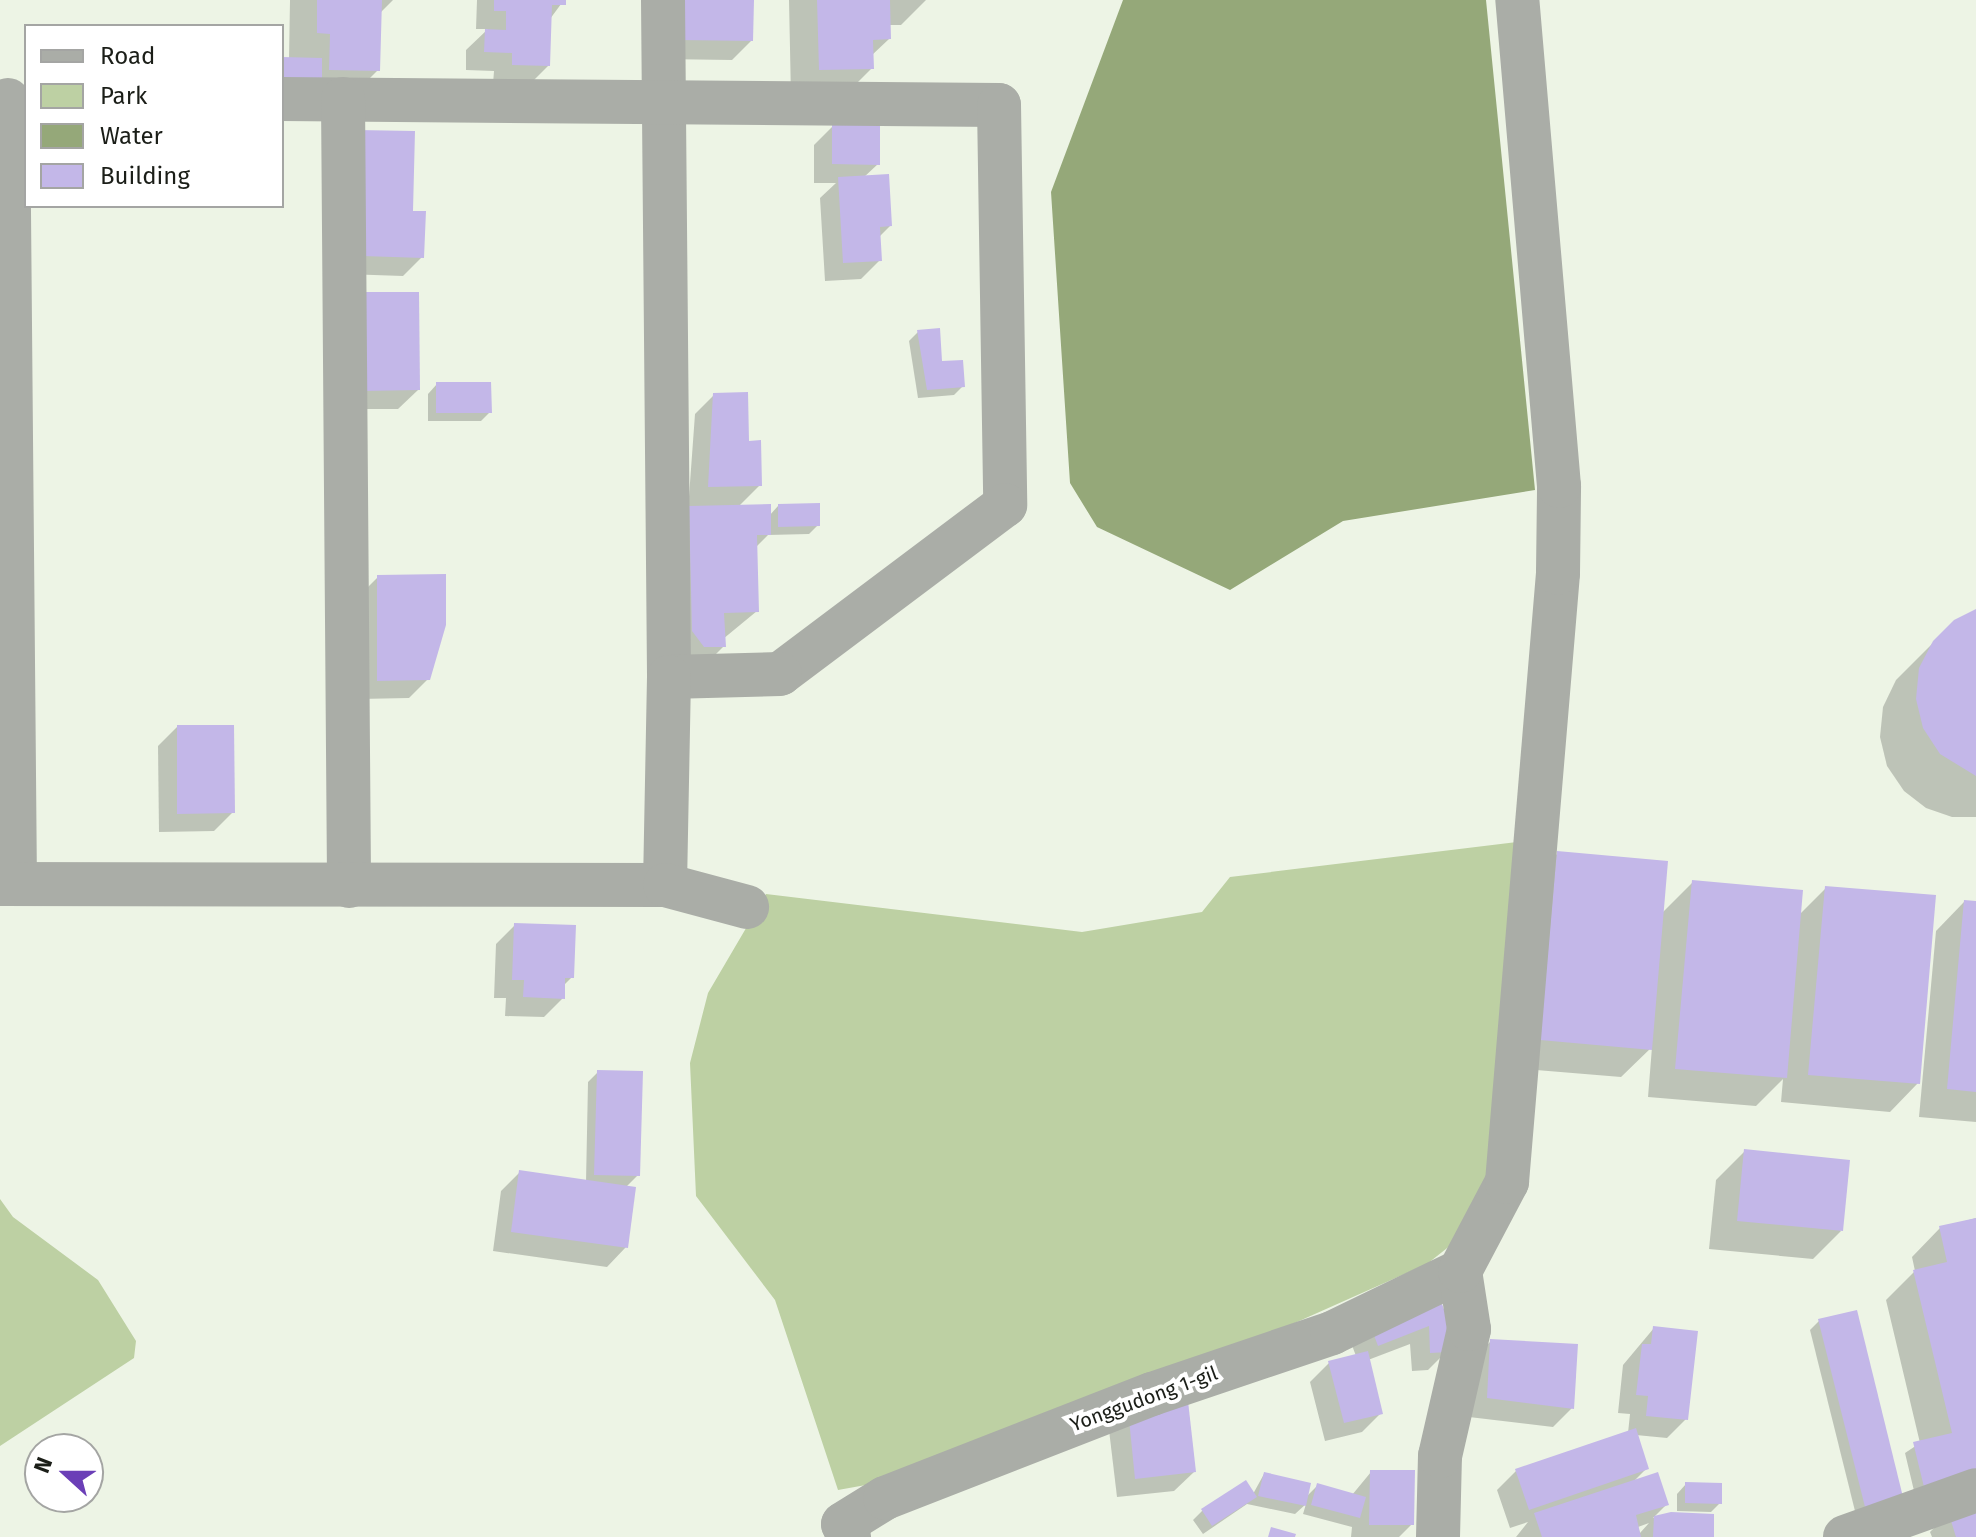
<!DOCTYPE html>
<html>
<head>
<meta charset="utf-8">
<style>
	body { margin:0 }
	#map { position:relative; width:1976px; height:1537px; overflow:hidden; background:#edf4e5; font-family:"Fira Sans",sans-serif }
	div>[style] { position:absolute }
	.green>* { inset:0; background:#bdd0a3 }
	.water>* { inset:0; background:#95a879 }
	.shadow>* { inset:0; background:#0003 }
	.building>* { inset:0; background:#c3b7e8 }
	.minor>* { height:44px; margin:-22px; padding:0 22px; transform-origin:22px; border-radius:22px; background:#aaada7 }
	span { translate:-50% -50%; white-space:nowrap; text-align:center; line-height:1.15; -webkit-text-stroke:8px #fff; paint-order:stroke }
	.street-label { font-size:20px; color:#1b1e18 }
	.legend { position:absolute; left:24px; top:24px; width:260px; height:184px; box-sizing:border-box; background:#fff; border:2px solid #a4a5a3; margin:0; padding:10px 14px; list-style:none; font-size:24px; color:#1b1e18 }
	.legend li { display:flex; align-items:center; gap:16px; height:40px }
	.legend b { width:40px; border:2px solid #a4a5a3 }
	.north { position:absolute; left:24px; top:1433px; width:80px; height:80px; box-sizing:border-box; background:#fff; border:2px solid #a4a5a3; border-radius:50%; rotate:291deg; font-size:22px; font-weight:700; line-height:32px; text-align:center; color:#1b1e18 }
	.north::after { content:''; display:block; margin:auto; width:28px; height:36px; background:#6b3fb7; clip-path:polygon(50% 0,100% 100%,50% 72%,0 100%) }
</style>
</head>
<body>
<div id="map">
	<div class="green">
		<div style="clip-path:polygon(1517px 842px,1495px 1210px,1427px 1264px,1270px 1334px,888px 1481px,838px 1490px,775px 1300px,696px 1196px,690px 1063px,708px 993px,766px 894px,1082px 932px,1202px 912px,1230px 877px)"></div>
		<div style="clip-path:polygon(0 1199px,13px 1217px,98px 1280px,136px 1341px,134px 1358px,0 1446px)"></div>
	</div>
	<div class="water">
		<div style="clip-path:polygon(1123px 0,1486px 0,1535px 490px,1343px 521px,1230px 590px,1097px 527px,1070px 483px,1051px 192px)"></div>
	</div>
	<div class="shadow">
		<div style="clip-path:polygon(290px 0,393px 0,380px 13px,378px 70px,350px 98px,282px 59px,289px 59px)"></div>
		<div style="clip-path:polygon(477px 0,564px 0,550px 19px,548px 66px,529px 85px,493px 84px,494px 71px,466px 70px,466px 50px,488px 29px,476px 29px)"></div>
		<div style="clip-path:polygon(662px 0,752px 0,751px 41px,732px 60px,660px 59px)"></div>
		<div style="clip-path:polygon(789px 0,926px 0,901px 25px,889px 25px,889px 39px,871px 56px,872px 68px,843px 97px,791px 98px)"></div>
		<div style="clip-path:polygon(833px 126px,878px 164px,863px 178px,890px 226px,879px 237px,880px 260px,861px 279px,825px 281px,820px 198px,836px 183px,814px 183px,814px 145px)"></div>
		<div style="clip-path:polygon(411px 213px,422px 257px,403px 276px,344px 274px)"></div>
		<div style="clip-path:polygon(345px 313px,418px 390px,398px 409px,345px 409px)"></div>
		<div style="clip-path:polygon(918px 332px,963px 386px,954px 395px,918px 398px,909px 341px)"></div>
		<div style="clip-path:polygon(437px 384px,490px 412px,481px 421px,428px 421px,428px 394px)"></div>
		<div style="clip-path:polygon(714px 395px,747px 443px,760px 485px,739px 506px,769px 516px,778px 506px,818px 525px,809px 534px,768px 535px,755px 548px,757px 611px,723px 639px,724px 646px,695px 675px,676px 675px,695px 414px)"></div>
		<div style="clip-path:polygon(378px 577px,428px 679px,409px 698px,359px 699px,359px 596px)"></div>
		<div style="clip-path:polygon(1976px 612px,1976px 817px,1952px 817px,1926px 808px,1904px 791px,1887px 766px,1880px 737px,1883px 707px,1896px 680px,1955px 621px)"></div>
		<div style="clip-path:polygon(177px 727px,233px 812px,214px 831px,159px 832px,158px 746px)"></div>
		<div style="clip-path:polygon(1558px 853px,1662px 913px,1693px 882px,1799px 915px,1826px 888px,1918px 1083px,1890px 1112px,1781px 1102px,1783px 1079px,1756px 1106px,1648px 1097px,1652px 1047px,1621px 1077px,1513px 1068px,1530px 882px)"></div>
		<div style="clip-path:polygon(1964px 902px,1976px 903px,1976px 1122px,1919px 1117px,1936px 931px)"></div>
		<div style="clip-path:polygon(515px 925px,572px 977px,563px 986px,563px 998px,544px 1017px,505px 1016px,506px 998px,494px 998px,496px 944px)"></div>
		<div style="clip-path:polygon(598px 1072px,638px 1175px,626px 1187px,626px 1247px,607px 1267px,493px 1251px,501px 1191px,520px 1172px,586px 1182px,588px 1082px)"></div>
		<div style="clip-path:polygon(1745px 1151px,1841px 1231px,1813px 1259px,1709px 1249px,1716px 1180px)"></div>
		<div style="clip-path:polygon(1976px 1218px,1976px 1489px,1915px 1495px,1905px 1453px,1920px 1443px,1886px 1300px,1915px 1271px,1912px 1257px,1940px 1228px)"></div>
		<div style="clip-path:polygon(1437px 1296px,1447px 1351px,1428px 1370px,1412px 1371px,1410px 1344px,1368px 1360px,1381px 1413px,1362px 1432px,1325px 1441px,1310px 1382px,1329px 1363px,1356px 1356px,1350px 1340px)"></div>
		<div style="clip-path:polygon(1819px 1321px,1901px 1496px,1856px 1515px,1810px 1330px)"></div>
		<div style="clip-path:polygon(evenodd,1654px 1328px,1686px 1419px,1667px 1438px,1636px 1435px,1647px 1468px,1632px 1483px,1666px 1505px,1653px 1518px,1712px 1516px,1712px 1537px,1516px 1537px,1528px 1522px,1510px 1528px,1497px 1490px,1516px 1471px,1628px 1433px,1630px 1414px,1618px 1413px,1623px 1365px,1654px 1328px,1649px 1523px,1640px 1533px,1638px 1527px,1649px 1523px)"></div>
		<div style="clip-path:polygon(1491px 1341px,1572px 1408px,1553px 1427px,1469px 1417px,1472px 1360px)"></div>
		<div style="clip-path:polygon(1128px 1411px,1194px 1472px,1174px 1491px,1117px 1497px,1109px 1430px)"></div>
		<div style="clip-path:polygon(1371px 1472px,1412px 1524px,1399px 1537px,1351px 1537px,1352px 1527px,1303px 1514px,1306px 1504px,1295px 1514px,1247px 1504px,1203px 1534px,1193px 1520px,1202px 1511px,1253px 1494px,1264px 1474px,1306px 1497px,1318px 1485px,1352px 1495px)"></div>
		<div style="clip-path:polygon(1686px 1484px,1720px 1503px,1711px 1512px,1677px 1511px,1677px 1494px)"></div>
		<div style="clip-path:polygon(1949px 1513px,1976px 1537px,1932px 1537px,1930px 1532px)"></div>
	</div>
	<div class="building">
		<div style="clip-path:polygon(317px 0,382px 0,380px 71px,329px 70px,330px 34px,317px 33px)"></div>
		<div style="clip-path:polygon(494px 0,566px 0,566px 5px,552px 5px,550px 66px,512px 65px,512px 53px,484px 52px,485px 29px,506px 30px,506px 11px,494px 11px)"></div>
		<div style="clip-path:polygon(680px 0,754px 0,753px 41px,679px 40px)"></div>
		<div style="clip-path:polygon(817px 0,890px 0,891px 39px,873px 40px,874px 69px,819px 70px)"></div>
		<div style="clip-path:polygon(282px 57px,322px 58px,322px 80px,282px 80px)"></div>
		<div style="clip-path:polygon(832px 124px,880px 124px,880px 165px,832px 164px)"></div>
		<div style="clip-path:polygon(357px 130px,415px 131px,413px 211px,426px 211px,424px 258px,362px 256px)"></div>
		<div style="clip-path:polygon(889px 174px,892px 226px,880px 227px,882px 261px,843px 263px,838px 177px)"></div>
		<div style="clip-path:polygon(363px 292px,419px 292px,420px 390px,363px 391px)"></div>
		<div style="clip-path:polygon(940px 328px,942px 361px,963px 360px,965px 387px,927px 390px,917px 330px)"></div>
		<div style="clip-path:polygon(436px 382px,491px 382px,492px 413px,436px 413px)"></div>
		<div style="clip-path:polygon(748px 392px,749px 441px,761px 440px,762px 486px,708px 487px,713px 393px)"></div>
		<div style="clip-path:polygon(820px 503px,820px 526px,778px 527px,778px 504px)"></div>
		<div style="clip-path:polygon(771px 504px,771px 535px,757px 535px,759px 612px,724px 613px,726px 647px,704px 647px,692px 631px,689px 506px)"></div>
		<div style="clip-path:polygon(446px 574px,446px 625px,430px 680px,377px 681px,377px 575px)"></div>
		<div style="clip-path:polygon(1976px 609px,1976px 776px,1940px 754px,1923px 728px,1916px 699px,1919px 668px,1933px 641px,1954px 620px)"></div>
		<div style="clip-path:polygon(177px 725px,234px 725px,235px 813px,177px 814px)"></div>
		<div style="clip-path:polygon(1557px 851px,1668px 861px,1652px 1050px,1540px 1040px)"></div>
		<div style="clip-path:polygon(1692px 880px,1803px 890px,1787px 1078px,1675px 1069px)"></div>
		<div style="clip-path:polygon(1825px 886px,1936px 895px,1920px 1084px,1808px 1075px)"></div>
		<div style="clip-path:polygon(1964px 900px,1976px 901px,1976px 1092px,1947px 1089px)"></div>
		<div style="clip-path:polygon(514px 923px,576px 925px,574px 978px,565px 978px,565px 999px,523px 997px,524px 980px,512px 980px)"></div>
		<div style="clip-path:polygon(597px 1070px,643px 1071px,640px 1176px,594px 1175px)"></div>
		<div style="clip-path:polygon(1744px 1149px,1850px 1160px,1843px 1231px,1737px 1221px)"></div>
		<div style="clip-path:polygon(519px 1170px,636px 1187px,628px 1248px,511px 1232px)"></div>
		<div style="clip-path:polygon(1976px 1218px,1976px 1469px,1924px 1487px,1913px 1442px,1952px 1433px,1913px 1270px,1947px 1262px,1939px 1226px)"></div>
		<div style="clip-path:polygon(1438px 1293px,1449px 1323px,1449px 1352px,1430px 1353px,1429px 1326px,1378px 1346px,1368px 1319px)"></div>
		<div style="clip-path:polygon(1857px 1310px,1903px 1497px,1865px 1507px,1818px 1319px)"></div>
		<div style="clip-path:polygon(1653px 1326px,1698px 1331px,1688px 1420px,1646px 1416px,1648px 1396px,1636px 1395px,1642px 1344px,1651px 1344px)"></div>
		<div style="clip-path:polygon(1490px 1339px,1578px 1344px,1574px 1409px,1487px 1398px)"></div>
		<div style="clip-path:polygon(1368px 1351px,1383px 1414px,1344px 1423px,1328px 1361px)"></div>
		<div style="clip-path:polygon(1188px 1401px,1196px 1472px,1135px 1479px,1128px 1409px)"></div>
		<div style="clip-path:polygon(1636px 1428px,1649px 1469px,1529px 1510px,1515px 1469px)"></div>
		<div style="clip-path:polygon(1370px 1470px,1415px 1470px,1414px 1525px,1369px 1525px)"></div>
		<div style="clip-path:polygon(1264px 1472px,1311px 1483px,1306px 1506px,1258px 1496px)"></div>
		<div style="clip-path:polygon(1658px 1472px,1669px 1505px,1636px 1515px,1641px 1537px,1542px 1537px,1534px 1513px)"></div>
		<div style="clip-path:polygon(1246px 1480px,1257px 1497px,1212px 1526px,1201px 1509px)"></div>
		<div style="clip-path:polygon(1685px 1482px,1722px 1483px,1722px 1504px,1685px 1503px)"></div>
		<div style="clip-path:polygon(1317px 1483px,1366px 1497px,1360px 1518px,1311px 1505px)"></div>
		<div style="clip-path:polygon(1976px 1502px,1976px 1537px,1956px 1537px,1948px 1511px)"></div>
		<div style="clip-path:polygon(1671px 1512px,1714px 1514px,1714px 1537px,1653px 1537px,1654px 1516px)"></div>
		<div style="clip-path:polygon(1271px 1527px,1296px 1534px,1295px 1537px,1268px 1537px)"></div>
	</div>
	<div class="minor">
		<div style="left:663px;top:0;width:677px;rotate:89.49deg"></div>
		<div style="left:282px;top:99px;width:717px;rotate:0.48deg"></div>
		<div style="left:999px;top:105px;width:400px;rotate:89.1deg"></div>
		<div style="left:1005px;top:505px;width:281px;rotate:143.1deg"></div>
		<div style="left:780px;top:674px;width:111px;rotate:178.5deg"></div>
		<div style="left:669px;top:677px;width:208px;rotate:91.1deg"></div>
		<div style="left:343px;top:99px;width:787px;rotate:89.56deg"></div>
		<div style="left:8px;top:100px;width:784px;rotate:89.49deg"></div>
		<div style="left:0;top:884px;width:665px;rotate:0.09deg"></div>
		<div style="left:665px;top:885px;width:85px;rotate:15deg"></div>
		<div style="left:849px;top:1537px;width:14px;rotate:-115deg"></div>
		<div style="left:843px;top:1524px;width:49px;rotate:-31.8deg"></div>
		<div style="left:885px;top:1498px;width:287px;rotate:-21.3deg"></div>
		<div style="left:1152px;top:1394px;width:190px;rotate:-18.7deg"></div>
		<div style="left:1332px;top:1333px;width:142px;rotate:-25.8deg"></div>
		<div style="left:1438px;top:1537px;width:81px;rotate:-88.6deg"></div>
		<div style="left:1440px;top:1456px;width:130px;rotate:-77.1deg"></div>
		<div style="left:1469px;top:1329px;width:59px;rotate:-98.8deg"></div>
		<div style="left:1460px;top:1271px;width:101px;rotate:-62.2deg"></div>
		<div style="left:1507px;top:1182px;width:611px;rotate:-85.21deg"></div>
		<div style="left:1558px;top:573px;width:87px;rotate:-89.3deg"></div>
		<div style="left:1559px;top:486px;width:488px;rotate:-94.9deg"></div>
		<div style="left:1845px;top:1537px;width:139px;rotate:-19.7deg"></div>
	</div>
	<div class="street-label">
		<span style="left:1144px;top:1399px;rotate:-20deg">Yonggudong 1-gil</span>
	</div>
	<ul class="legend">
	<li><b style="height:10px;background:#aaada7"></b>Road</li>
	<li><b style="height:22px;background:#bdd0a3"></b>Park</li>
	<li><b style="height:22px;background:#95a879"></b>Water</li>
	<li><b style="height:22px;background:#c3b7e8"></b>Building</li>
	</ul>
	<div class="north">N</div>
</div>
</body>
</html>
